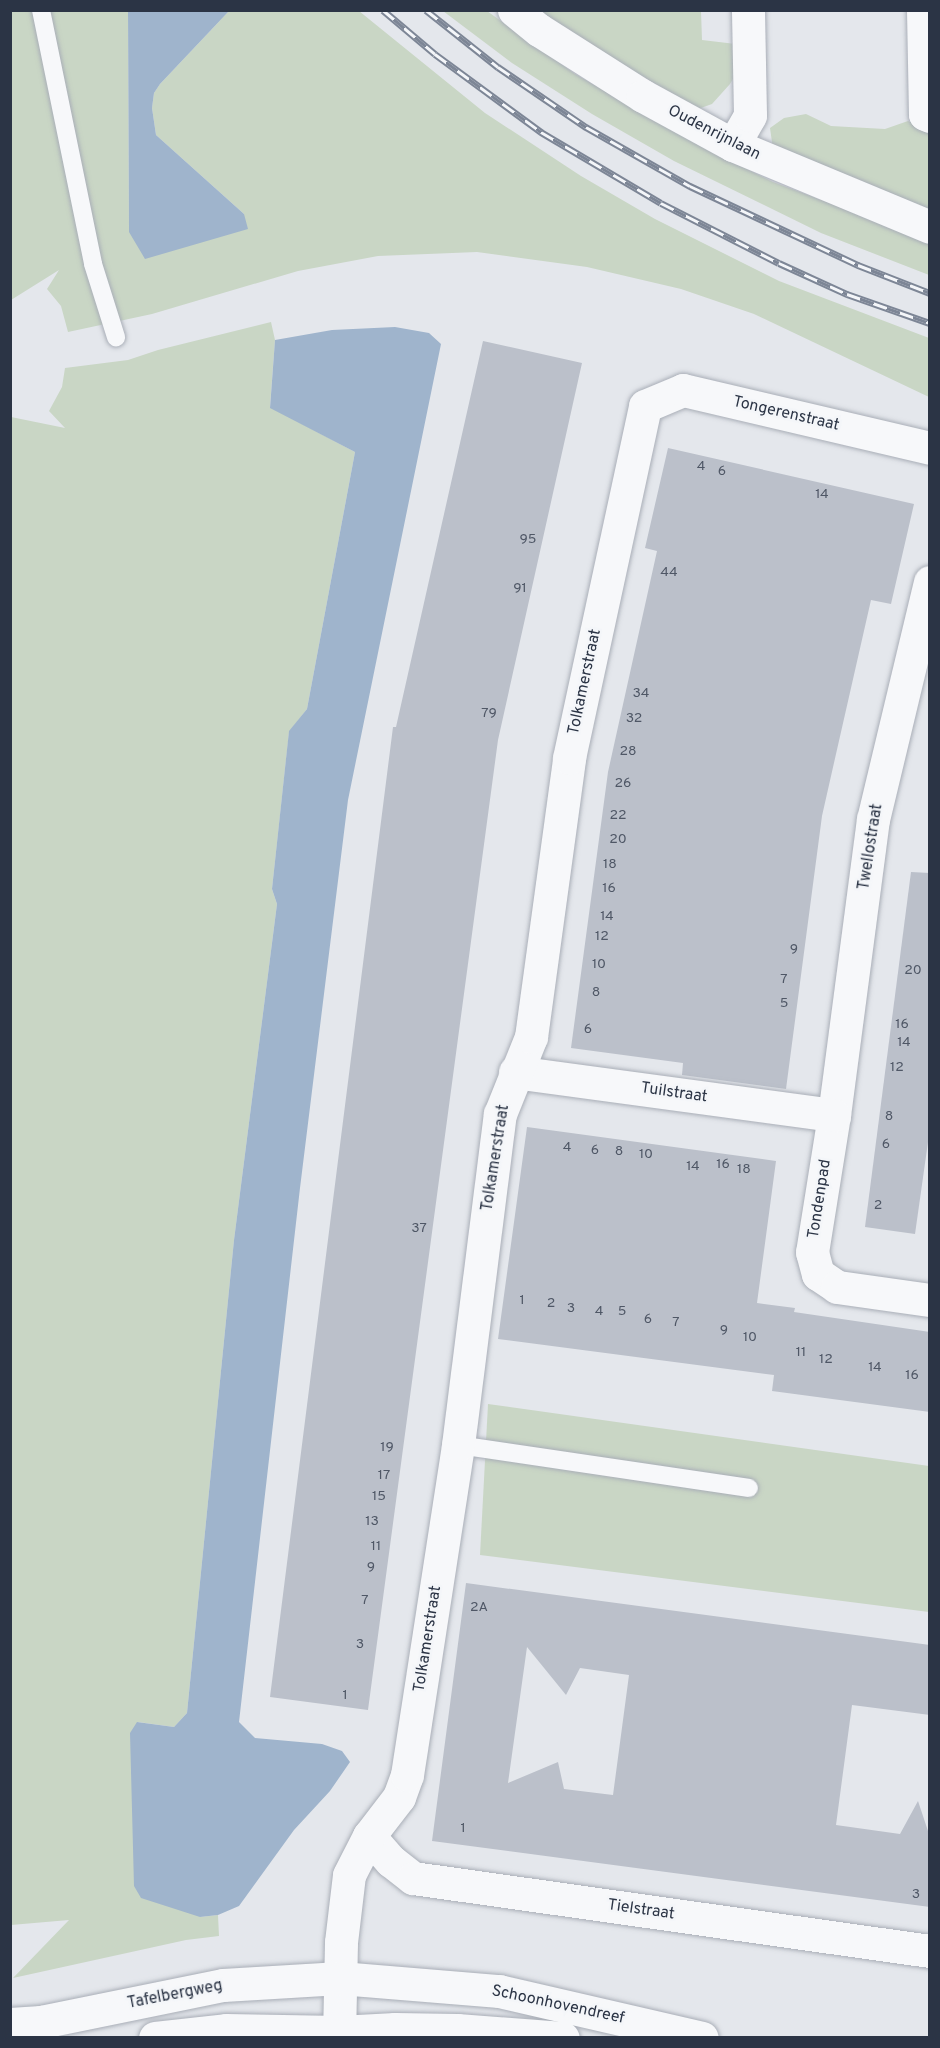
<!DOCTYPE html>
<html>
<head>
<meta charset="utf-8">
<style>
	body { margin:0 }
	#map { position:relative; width:940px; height:2048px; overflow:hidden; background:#e4e7ec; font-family:Overpass,sans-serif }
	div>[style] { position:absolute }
	.green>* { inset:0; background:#c9d6c5 }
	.water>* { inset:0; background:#9fb4cc }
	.building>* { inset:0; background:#bbc0ca }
	.roads { filter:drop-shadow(0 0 2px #a9aeb7) drop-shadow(0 0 2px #a9aeb7) }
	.service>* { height:18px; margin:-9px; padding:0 9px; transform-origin:9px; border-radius:9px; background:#f7f8fa }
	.minor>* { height:33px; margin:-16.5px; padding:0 16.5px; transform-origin:16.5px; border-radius:16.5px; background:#f7f8fa }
	.tertiary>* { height:33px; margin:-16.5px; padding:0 16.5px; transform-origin:16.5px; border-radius:16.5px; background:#f7f8fa }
	.rail>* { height:7px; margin-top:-3.5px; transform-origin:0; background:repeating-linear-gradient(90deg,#f4f6f9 0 14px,#7d8696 0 28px); box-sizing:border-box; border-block:2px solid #7d8696 }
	span { translate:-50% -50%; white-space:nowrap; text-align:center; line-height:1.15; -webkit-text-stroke:5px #f4f6f9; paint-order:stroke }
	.number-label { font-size:14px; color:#4f5766 }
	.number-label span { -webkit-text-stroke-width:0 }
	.street-label { font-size:16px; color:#2b3445 }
	.frame { position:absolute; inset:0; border:12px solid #2b3445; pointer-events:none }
</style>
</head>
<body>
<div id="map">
	<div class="green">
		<div style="clip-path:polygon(11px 11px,128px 11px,129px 232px,244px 214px,156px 135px,152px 108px,154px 93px,160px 84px,229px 11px,359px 11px,485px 113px,581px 176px,655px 219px,779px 281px,929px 338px,929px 397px,754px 314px,681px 289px,587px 267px,477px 252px,378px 256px,298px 271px,152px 314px,68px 332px,61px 306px,47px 289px,59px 270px,11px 300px)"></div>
		<div style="clip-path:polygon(443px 11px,487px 11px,575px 74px,708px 150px,773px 182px,824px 201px,929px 235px,929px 275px,821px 233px,674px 161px,592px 114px,512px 63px)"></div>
		<div style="clip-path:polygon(537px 11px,701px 11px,702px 40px,744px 45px,737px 72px,730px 84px,712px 104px,698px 109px,577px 38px)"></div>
		<div style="clip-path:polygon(806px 114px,831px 126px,885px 129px,908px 121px,929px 130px,929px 216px,773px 149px,770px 128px,784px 118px)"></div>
		<div style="clip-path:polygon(271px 322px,275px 340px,270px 407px,355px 452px,307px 709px,289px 732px,272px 889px,277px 904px,234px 1240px,187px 1713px,174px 1727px,138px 1722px,200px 1917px,218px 1915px,219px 1936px,186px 1940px,13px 1978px,69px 1920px,11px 1925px,11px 417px,65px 428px,49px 411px,62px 387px,65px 368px,128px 360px,158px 350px)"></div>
		<div style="clip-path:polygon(488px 1404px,929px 1466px,929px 1612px,480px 1555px)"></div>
	</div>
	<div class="water">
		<div style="clip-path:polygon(128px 11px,229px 11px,160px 84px,154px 93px,152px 108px,156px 135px,244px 214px,248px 229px,145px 259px,129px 232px)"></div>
		<div style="clip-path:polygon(395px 327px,429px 333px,441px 344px,348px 800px,300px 1188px,239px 1722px,255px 1738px,322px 1744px,342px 1751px,350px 1762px,330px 1791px,294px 1830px,239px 1906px,218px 1915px,200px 1917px,141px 1898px,134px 1886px,130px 1733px,137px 1722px,174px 1727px,187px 1713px,234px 1240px,277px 904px,272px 889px,289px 731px,307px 709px,355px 452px,270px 408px,275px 340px,332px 330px)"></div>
	</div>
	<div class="building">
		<div style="clip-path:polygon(483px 341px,582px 363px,498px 740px,368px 1710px,270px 1697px,393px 727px,396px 727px)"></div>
		<div style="clip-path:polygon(668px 448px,914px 504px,891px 604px,871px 600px,836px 754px,822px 816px,786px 1089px,682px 1075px,683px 1063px,571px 1048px,608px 772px,657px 551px,645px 548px)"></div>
		<div style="clip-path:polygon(911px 872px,930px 873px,930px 1128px,915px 1234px,865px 1227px)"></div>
		<div style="clip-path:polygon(527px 1127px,776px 1161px,757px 1303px,795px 1308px,794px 1312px,930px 1332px,930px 1412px,772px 1391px,774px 1375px,498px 1339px)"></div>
		<div style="clip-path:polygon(evenodd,466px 1583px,930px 1645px,930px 1715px,852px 1705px,836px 1825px,900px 1834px,918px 1801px,930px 1837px,930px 1907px,432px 1841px,466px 1583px,527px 1647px,566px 1695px,580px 1668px,629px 1675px,613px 1795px,564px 1789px,558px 1762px,508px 1783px,527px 1647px)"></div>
	</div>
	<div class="roads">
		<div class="service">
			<div style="left:41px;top:10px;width:259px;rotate:78.4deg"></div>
			<div style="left:93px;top:264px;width:77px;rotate:72.5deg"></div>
			<div style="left:458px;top:1445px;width:294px;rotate:8.4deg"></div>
		</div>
		<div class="minor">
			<div style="left:514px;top:10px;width:32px;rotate:39deg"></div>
			<div style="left:539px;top:30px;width:123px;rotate:32.4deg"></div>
			<div style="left:643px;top:96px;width:102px;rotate:28.6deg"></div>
			<div style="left:733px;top:145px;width:213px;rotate:22.6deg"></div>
			<div style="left:923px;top:10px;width:104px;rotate:88.9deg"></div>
			<div style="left:925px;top:114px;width:5px;rotate:22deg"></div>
			<div style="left:733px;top:145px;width:34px;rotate:-60deg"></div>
			<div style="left:750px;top:115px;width:105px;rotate:-91.1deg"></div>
			<div style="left:930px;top:582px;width:244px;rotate:103.5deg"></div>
			<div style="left:873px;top:819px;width:299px;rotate:97.5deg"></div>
			<div style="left:834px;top:1115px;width:139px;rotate:99.1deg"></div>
			<div style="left:812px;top:1252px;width:23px;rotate:75deg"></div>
			<div style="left:818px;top:1274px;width:23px;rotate:34deg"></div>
			<div style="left:837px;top:1287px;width:94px;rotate:8deg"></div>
			<div style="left:515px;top:1072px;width:322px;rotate:7.7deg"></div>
			<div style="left:369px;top:1836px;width:33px;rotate:49deg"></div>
			<div style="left:391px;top:1861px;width:28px;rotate:38deg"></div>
			<div style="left:413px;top:1878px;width:522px;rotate:8.04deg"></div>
			<div style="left:339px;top:2038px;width:96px;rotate:-88.8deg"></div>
			<div style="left:341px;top:1942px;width:67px;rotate:-83.2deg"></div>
			<div style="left:349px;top:1875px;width:44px;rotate:-62.9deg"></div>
			<div style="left:369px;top:1836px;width:49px;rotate:-52.4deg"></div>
			<div style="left:399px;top:1797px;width:23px;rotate:-70deg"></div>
			<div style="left:407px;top:1775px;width:334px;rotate:-81.2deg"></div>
			<div style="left:458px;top:1445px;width:334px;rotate:-82.8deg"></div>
			<div style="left:500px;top:1114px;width:83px;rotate:-68.1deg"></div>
			<div style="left:531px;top:1037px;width:282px;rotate:-82.2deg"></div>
			<div style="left:569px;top:758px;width:360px;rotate:-77.8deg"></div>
			<div style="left:645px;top:406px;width:41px;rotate:-22.8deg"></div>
			<div style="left:683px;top:390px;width:254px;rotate:13.2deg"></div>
		</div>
		<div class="tertiary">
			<div style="left:10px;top:2024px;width:31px;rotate:-4deg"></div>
			<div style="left:41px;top:2022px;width:186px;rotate:-11.5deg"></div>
			<div style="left:223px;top:1985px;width:117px;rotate:-3.4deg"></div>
			<div style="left:340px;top:1978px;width:160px;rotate:4.7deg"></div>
			<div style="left:499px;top:1991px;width:208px;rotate:13deg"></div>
			<div style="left:155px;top:2038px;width:71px;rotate:-6.4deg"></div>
			<div style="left:226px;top:2030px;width:113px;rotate:1deg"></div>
			<div style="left:339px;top:2032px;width:56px;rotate:-3.1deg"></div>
			<div style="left:395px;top:2029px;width:62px;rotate:0.9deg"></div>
			<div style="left:457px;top:2030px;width:106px;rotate:4.3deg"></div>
		</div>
	</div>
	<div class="rail">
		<div style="left:383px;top:10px;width:68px;rotate:40.2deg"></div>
		<div style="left:435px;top:54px;width:132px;rotate:36.3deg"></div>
		<div style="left:541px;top:132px;width:139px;rotate:30.6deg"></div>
		<div style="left:661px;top:203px;width:132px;rotate:27deg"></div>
		<div style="left:779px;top:263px;width:75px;rotate:24.5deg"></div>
		<div style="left:847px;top:294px;width:88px;rotate:19.3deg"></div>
		<div style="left:426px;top:10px;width:92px;rotate:38.4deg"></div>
		<div style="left:498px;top:67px;width:107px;rotate:34.3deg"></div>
		<div style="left:586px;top:127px;width:120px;rotate:29.6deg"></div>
		<div style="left:690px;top:186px;width:186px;rotate:25.2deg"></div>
		<div style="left:858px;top:265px;width:77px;rotate:21.3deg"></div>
	</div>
	<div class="number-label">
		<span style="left:701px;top:467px">4</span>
		<span style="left:722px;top:472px">6</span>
		<span style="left:822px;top:495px">14</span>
		<span style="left:528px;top:540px">95</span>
		<span style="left:669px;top:573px">44</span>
		<span style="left:520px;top:589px">91</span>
		<span style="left:641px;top:694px">34</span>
		<span style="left:489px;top:714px">79</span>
		<span style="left:634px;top:719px">32</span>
		<span style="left:628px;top:752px">28</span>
		<span style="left:623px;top:784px">26</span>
		<span style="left:618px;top:816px">22</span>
		<span style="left:618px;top:840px">20</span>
		<span style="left:610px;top:865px">18</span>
		<span style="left:609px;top:889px">16</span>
		<span style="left:607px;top:917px">14</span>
		<span style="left:602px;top:937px">12</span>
		<span style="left:794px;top:950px">9</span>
		<span style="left:599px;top:965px">10</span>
		<span style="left:913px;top:971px">20</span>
		<span style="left:784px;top:980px">7</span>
		<span style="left:596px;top:993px">8</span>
		<span style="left:784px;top:1004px">5</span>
		<span style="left:902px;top:1025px">16</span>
		<span style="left:588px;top:1030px">6</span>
		<span style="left:904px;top:1043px">14</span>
		<span style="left:897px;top:1068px">12</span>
		<span style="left:889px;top:1117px">8</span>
		<span style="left:886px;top:1145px">6</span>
		<span style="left:567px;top:1148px">4</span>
		<span style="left:595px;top:1151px">6</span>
		<span style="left:619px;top:1152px">8</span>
		<span style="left:646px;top:1155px">10</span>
		<span style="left:723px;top:1165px">16</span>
		<span style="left:693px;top:1167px">14</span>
		<span style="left:744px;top:1170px">18</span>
		<span style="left:878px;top:1206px">2</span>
		<span style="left:419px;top:1229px">37</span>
		<span style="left:522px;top:1301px">1</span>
		<span style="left:551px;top:1304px">2</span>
		<span style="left:571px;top:1309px">3</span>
		<span style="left:599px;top:1312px">4</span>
		<span style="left:622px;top:1312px">5</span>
		<span style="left:648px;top:1320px">6</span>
		<span style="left:676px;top:1323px">7</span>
		<span style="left:724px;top:1331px">9</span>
		<span style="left:750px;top:1338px">10</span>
		<span style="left:801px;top:1353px">11</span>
		<span style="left:826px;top:1360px">12</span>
		<span style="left:875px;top:1368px">14</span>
		<span style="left:912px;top:1376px">16</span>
		<span style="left:387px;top:1448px">19</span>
		<span style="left:384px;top:1476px">17</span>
		<span style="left:379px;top:1497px">15</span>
		<span style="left:372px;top:1522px">13</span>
		<span style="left:376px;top:1547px">11</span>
		<span style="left:371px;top:1568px">9</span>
		<span style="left:365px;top:1601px">7</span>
		<span style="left:479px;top:1608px">2A</span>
		<span style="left:360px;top:1645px">3</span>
		<span style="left:345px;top:1696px">1</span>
		<span style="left:463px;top:1829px">1</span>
		<span style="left:916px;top:1895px">3</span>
	</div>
	<div class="street-label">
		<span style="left:714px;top:133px;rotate:27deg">Oudenrijnlaan</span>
		<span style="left:786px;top:414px;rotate:13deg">Tongerenstraat</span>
		<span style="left:585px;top:682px;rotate:-78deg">Tolkamerstraat</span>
		<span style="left:871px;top:847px;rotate:-81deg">Twellostraat</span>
		<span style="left:674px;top:1093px;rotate:8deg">Tuilstraat</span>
		<span style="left:496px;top:1158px;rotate:-81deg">Tolkamerstraat</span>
		<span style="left:820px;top:1199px;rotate:-81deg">Tondenpad</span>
		<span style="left:428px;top:1639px;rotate:-81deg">Tolkamerstraat</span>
		<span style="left:641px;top:1910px;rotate:8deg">Tielstraat</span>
		<span style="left:175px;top:1995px;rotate:-11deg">Tafelbergweg</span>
		<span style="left:558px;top:2005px;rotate:12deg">Schoonhovendreef</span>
	</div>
	<div class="frame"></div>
</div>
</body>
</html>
